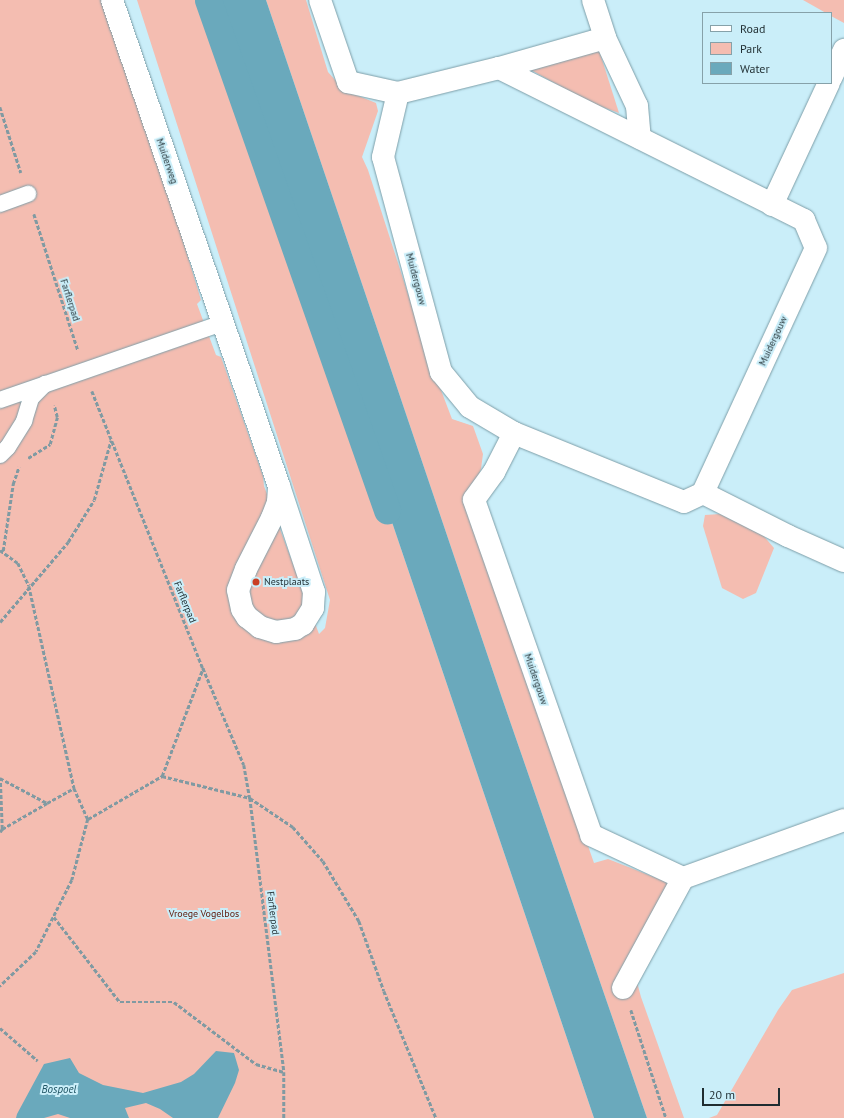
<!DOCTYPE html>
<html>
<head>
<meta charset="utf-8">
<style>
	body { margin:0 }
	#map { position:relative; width:844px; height:1118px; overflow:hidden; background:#caeef9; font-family:"PT Sans",sans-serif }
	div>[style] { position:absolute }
	.green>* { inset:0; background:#f4bdb1 }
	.water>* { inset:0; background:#6aa9bc }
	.canal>* { height:27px; margin:-13.5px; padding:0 13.5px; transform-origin:13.5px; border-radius:13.5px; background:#6aa9bc }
	.path>* { height:2.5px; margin-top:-1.25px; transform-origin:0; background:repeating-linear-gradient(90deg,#809aa2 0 4px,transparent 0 6px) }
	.roads { filter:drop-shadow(0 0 1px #7d9ea8) drop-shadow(0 0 1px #7d9ea8) }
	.service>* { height:16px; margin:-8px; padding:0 8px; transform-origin:8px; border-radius:8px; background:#fff }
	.minor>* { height:22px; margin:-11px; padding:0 11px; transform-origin:11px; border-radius:11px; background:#fff }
	.dots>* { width:11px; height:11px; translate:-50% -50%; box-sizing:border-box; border:2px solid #caeef9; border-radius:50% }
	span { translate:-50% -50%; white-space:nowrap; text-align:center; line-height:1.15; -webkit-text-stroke:4px #caeef9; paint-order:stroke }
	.street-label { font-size:10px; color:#1f2d31 }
	.poi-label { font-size:10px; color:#1f2d31 }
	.left { translate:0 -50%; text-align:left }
	.park-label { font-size:10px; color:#642013 }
	.water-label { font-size:11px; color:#205564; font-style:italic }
	.legend { position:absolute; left:702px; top:12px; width:130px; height:72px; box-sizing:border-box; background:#caeef9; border:1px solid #86a1a9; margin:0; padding:5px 7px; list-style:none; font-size:12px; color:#1f2d31 }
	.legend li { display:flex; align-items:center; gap:8px; height:20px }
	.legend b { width:20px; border:1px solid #86a1a9 }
	.scale { position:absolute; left:702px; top:1088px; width:78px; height:18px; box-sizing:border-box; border:2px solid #1f2d31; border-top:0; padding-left:5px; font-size:12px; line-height:14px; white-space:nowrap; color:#1f2d31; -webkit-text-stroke:3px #caeef9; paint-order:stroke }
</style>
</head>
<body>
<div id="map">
	<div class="green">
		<div style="clip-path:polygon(0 0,103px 0,162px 171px,201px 300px,197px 304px,216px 355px,221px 357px,263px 476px,264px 486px,319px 634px,325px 628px,330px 600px,137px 0,215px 0,594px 1118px,0 1118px)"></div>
		<div style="clip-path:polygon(266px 0,306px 0,328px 72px,344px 90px,376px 103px,378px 111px,362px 157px,368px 170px,428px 356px,452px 419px,473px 426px,483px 454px,481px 469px,471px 495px,555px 752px,594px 863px,608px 859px,669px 883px,630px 956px,641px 997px,684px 1118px,647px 1118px,502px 698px)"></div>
		<div style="clip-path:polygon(803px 0,844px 0,844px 23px,831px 16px,831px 13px,826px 13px)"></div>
		<div style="clip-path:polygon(599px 50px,619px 113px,588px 102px,531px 70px)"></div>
		<div style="clip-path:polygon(720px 514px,762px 534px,774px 548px,756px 593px,743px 599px,722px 588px,703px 526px,705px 515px)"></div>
		<div style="clip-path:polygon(844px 973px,844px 1118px,709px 1118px,717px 1115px,778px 1010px,792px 990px)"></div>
	</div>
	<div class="water">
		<div style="clip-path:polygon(215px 0,266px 0,502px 698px,647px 1118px,594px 1118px)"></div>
		<div style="clip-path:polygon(216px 1051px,234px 1053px,239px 1070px,235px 1083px,218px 1118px,173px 1118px,160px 1109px,146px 1103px,125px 1108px,129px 1118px,70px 1118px,58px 1114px,44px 1118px,16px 1118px,17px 1114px,44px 1064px,70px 1058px,79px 1073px,103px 1085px,143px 1093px,181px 1082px,194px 1074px)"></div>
	</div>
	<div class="canal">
		<div style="left:208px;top:0;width:541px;rotate:70.66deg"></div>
	</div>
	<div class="path">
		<div style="left:0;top:107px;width:69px;rotate:72.3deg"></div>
		<div style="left:34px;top:214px;width:143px;rotate:72.1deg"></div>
		<div style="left:92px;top:391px;width:298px;rotate:68.2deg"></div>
		<div style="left:203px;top:668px;width:105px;rotate:67.1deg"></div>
		<div style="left:244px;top:765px;width:34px;rotate:80deg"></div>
		<div style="left:250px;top:798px;width:276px;rotate:82.9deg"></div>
		<div style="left:284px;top:1072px;width:46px;rotate:90deg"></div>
		<div style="left:28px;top:458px;width:26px;rotate:-32deg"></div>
		<div style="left:50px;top:444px;width:28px;rotate:-75deg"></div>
		<div style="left:57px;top:417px;width:12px;rotate:-104deg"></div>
		<div style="left:0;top:550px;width:22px;rotate:36deg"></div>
		<div style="left:18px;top:563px;width:25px;rotate:64deg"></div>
		<div style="left:29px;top:586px;width:207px;rotate:77.4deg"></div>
		<div style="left:74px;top:788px;width:34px;rotate:66deg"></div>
		<div style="left:88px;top:819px;width:63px;rotate:104.7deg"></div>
		<div style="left:72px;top:880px;width:80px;rotate:116.6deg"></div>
		<div style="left:36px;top:952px;width:50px;rotate:136.6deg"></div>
		<div style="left:3px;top:551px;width:68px;rotate:-81.5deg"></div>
		<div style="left:13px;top:484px;width:18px;rotate:-71deg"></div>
		<div style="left:0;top:622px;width:105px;rotate:-49.6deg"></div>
		<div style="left:68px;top:542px;width:49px;rotate:-58.2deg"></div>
		<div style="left:94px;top:500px;width:62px;rotate:-74.2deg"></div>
		<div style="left:162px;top:776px;width:91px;rotate:14deg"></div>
		<div style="left:250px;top:798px;width:52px;rotate:34deg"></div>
		<div style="left:293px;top:827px;width:45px;rotate:48.6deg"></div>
		<div style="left:323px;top:861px;width:70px;rotate:59deg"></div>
		<div style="left:359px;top:921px;width:74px;rotate:70.3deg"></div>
		<div style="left:384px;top:991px;width:137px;rotate:67.7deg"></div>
		<div style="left:0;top:778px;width:53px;rotate:28deg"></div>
		<div style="left:47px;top:803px;width:31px;rotate:-29deg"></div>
		<div style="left:88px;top:819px;width:86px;rotate:-30.2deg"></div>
		<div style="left:162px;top:776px;width:116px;rotate:-69.2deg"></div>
		<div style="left:2px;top:829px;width:52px;rotate:-30deg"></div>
		<div style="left:0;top:832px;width:4px;rotate:-56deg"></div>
		<div style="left:2px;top:829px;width:51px;rotate:-92.2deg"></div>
		<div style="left:54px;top:917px;width:108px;rotate:52.2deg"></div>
		<div style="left:120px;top:1002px;width:54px"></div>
		<div style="left:174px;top:1002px;width:103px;rotate:37.1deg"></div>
		<div style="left:256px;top:1064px;width:29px;rotate:16deg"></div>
		<div style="left:631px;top:1010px;width:114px;rotate:72deg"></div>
		<div style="left:0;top:1028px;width:50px;rotate:41deg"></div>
	</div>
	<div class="roads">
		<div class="service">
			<div style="left:0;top:204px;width:30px;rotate:-20deg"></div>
			<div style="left:0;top:400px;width:235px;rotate:-19.1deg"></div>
			<div style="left:0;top:455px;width:11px;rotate:-45deg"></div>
			<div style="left:8px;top:447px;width:31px;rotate:-58deg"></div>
			<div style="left:24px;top:421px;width:24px;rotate:-73deg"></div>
			<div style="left:31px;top:398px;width:20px;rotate:-45deg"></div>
		</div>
		<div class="minor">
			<div style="left:112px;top:0;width:514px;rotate:71.04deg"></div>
			<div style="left:279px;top:486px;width:112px;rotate:71.7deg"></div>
			<div style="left:314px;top:592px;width:16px;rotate:94deg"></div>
			<div style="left:313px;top:608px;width:19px;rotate:122deg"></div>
			<div style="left:303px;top:624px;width:9px;rotate:148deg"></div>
			<div style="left:295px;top:629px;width:19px;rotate:171deg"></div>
			<div style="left:276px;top:632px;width:17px;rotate:-163deg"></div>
			<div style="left:260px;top:627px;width:16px;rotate:-142deg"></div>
			<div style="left:247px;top:617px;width:9px;rotate:-122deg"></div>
			<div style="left:242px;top:609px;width:19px;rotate:-102deg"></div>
			<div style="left:238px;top:590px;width:22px;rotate:-69deg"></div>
			<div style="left:246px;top:569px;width:57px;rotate:-63deg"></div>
			<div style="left:272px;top:518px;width:17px;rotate:-69deg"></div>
			<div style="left:278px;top:502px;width:16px;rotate:-86deg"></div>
			<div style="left:320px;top:0;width:87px;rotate:71.1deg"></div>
			<div style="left:348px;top:82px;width:51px;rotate:12.4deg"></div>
			<div style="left:398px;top:93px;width:104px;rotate:-13.9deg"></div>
			<div style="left:499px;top:68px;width:110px;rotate:-15.8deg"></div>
			<div style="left:593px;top:0;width:40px;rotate:72deg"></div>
			<div style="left:605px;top:38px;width:75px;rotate:64.8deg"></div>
			<div style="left:637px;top:106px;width:32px;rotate:85deg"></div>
			<div style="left:499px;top:68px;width:341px;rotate:26.5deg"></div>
			<div style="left:804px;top:220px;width:30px;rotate:67deg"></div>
			<div style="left:816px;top:248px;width:270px;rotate:114.8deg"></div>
			<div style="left:831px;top:78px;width:31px;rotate:-65deg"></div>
			<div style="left:398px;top:93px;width:66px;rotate:103.2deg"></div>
			<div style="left:383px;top:157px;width:223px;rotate:74.9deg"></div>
			<div style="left:441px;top:372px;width:45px;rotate:50.4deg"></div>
			<div style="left:470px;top:407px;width:51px;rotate:30.6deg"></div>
			<div style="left:514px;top:433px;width:183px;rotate:22.1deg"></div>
			<div style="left:684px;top:502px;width:21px;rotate:-25deg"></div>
			<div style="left:703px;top:493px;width:95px;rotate:26.8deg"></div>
			<div style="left:788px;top:536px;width:61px;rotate:24.1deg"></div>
			<div style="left:772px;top:205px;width:135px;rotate:-65deg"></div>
			<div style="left:514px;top:433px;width:44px;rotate:117.1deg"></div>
			<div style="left:494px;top:472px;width:34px;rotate:126deg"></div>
			<div style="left:474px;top:500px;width:355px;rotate:70.7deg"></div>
			<div style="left:591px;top:835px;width:102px;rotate:25.1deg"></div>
			<div style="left:623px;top:988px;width:125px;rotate:-61.4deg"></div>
			<div style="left:683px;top:878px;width:171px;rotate:-19.8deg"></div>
		</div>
	</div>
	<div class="dots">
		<div style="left:256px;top:582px;background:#c93f24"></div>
	</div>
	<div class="street-label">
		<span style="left:167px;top:161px;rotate:71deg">Muiderweg</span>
		<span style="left:416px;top:279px;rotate:75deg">Muidergouw</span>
		<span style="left:70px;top:300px;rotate:72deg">Farflerpad</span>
		<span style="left:773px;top:341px;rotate:-65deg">Muidergouw</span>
		<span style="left:185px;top:602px;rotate:68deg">Farflerpad</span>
		<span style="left:536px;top:679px;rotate:71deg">Muidergouw</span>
		<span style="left:273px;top:913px;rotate:83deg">Farflerpad</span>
	</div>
	<div class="poi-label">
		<span class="left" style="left:264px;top:582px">Nestplaats</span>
	</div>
	<div class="park-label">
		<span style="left:204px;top:914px">Vroege Vogelbos</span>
	</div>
	<div class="water-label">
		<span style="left:59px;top:1089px">Bospoel</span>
	</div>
	<ul class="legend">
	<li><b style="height:5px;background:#fff"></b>Road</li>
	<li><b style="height:11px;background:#f4bdb1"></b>Park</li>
	<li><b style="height:11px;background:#6aa9bc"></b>Water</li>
	</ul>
	<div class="scale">20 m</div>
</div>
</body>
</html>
